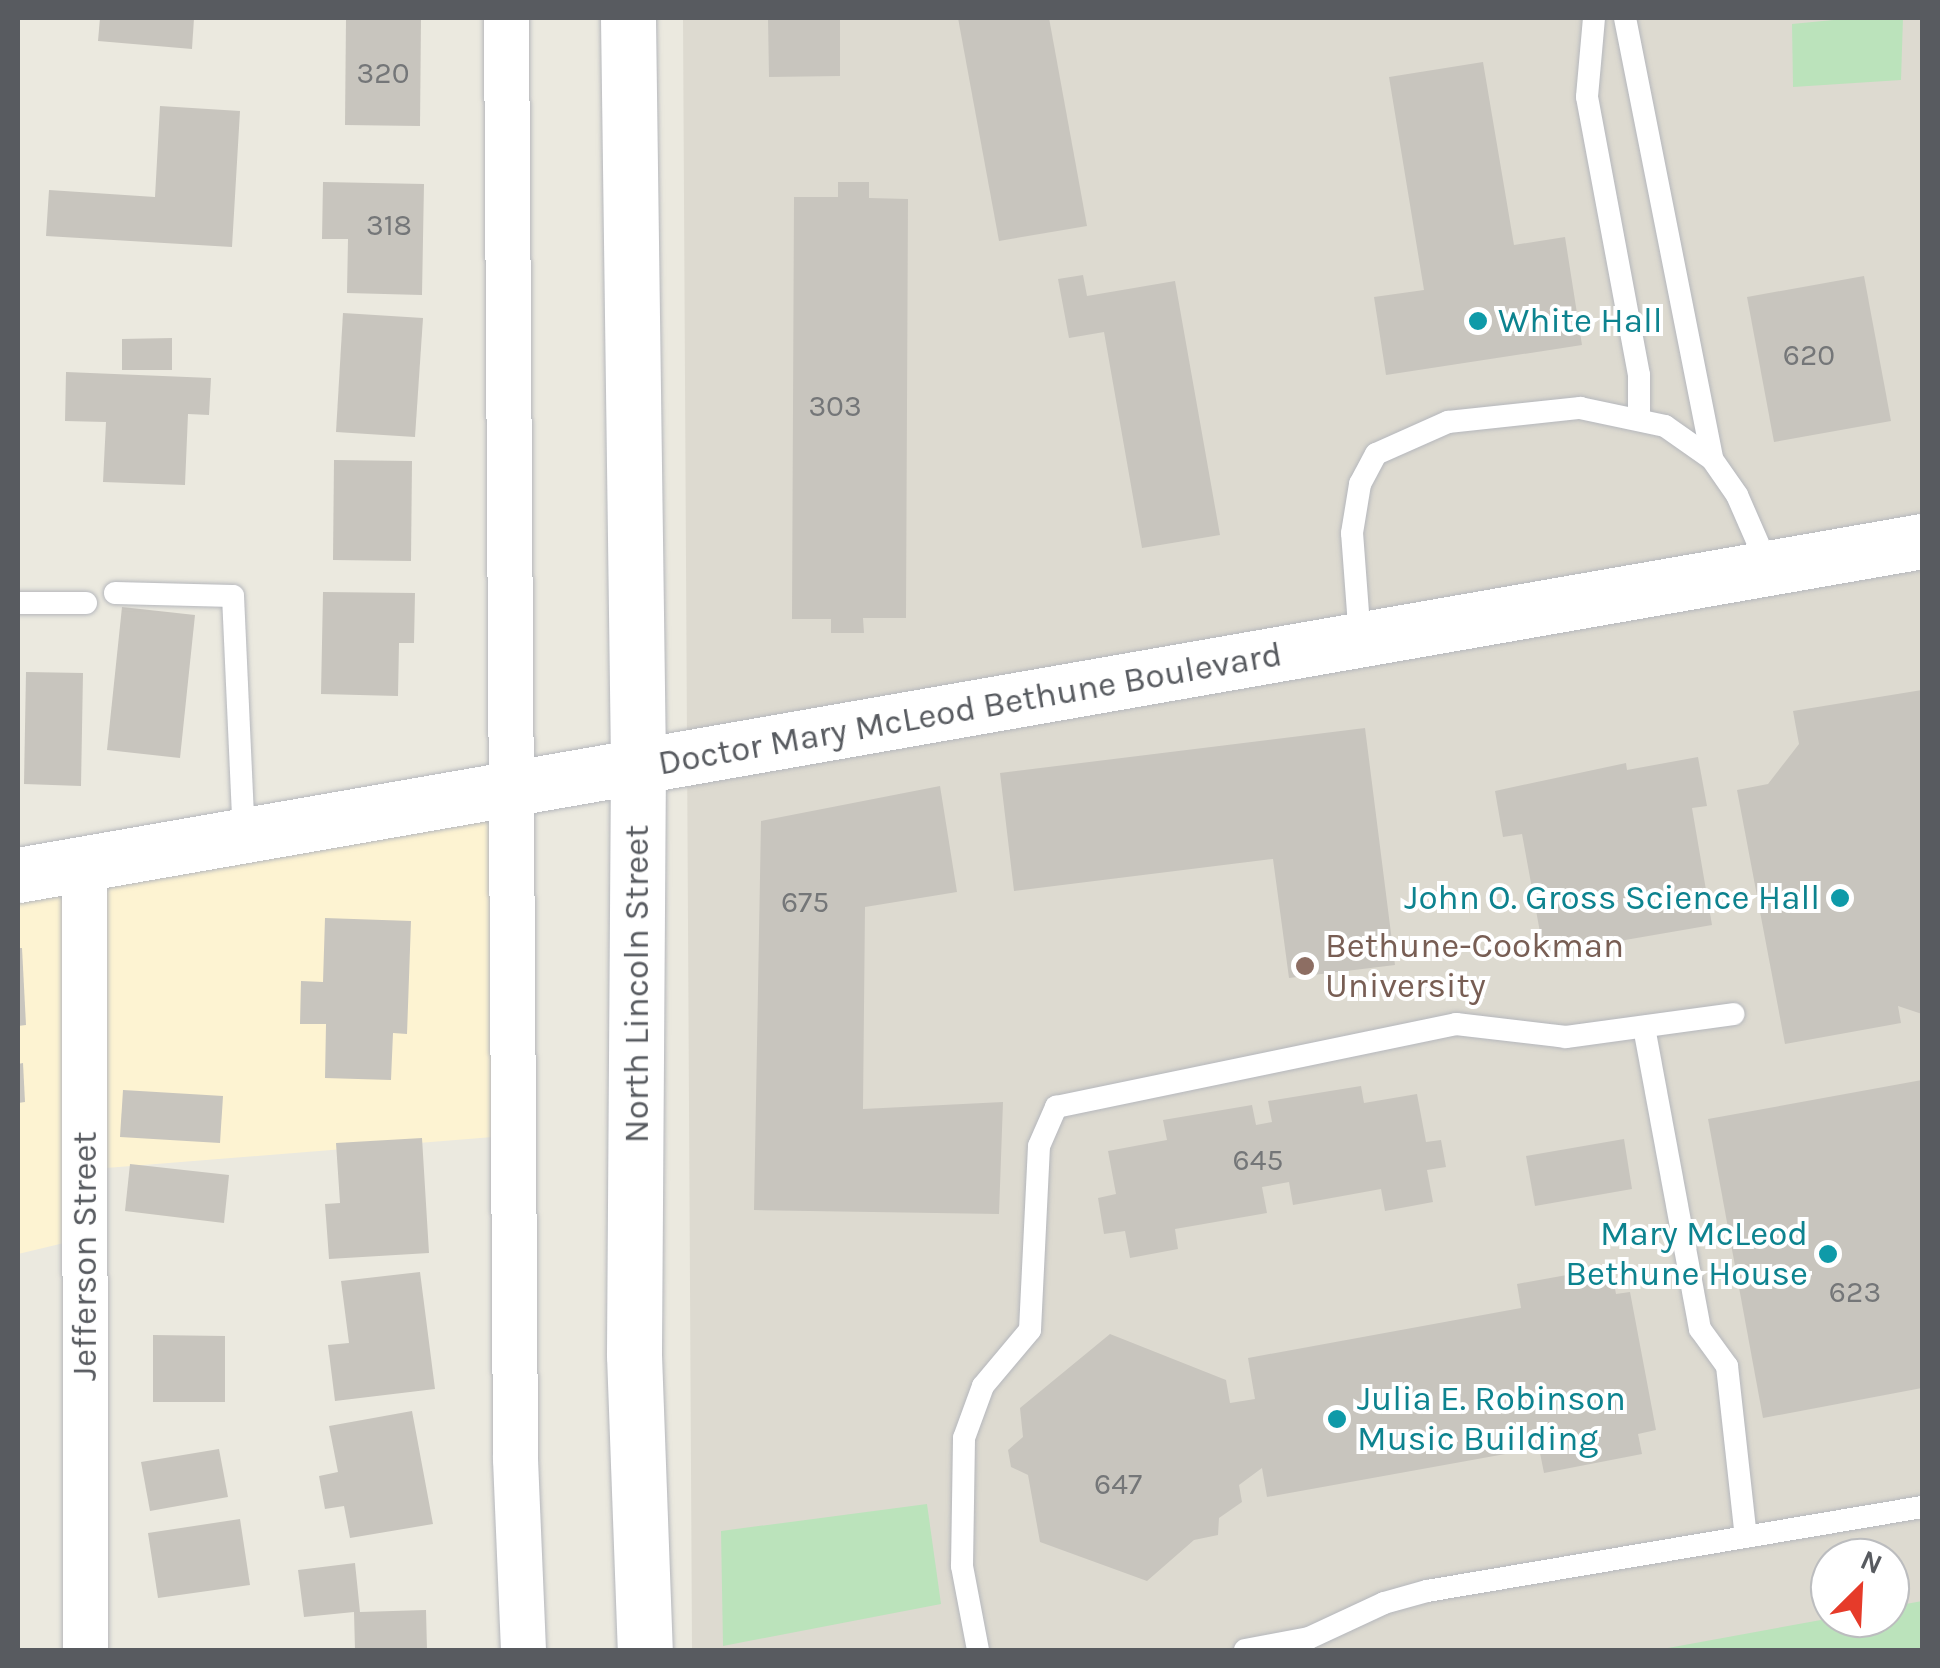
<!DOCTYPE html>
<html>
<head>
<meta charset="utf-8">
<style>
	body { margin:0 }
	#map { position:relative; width:1940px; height:1668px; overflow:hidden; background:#ebe9df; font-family:Karla,sans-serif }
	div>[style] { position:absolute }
	.commercial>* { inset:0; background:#fdf3d2 }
	.education>* { inset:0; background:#dddad0 }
	.green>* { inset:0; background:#bbe3bb }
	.building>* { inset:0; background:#c8c5be }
	.roads { filter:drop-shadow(0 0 2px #b5b7bc) drop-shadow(0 0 2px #b5b7bc) }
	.lane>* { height:22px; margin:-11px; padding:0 11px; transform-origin:11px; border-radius:11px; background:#fff }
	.street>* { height:45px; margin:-22.5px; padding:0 22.5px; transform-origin:22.5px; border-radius:22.5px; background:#fff }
	.secondary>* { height:55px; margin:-27.5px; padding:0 27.5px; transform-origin:27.5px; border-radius:27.5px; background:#fff }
	.dots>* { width:28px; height:28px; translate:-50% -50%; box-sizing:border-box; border:5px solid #fff; border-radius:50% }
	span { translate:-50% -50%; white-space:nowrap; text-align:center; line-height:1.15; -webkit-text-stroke:8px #fff; paint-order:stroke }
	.number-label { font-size:30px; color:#747678 }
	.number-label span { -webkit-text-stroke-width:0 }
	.culture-label { font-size:35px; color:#0d838f }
	.left { translate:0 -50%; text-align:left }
	.right { translate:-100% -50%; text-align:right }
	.street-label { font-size:35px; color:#585b60 }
	.education-label { font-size:35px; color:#785e54 }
	.frame { position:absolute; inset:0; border:20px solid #585b60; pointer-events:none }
	.north { position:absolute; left:1810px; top:1538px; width:100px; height:100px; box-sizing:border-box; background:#fff; border:2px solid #bcbdbf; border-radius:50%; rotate:24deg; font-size:28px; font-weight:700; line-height:40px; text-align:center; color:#585b60 }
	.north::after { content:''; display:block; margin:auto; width:35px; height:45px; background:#e63b2a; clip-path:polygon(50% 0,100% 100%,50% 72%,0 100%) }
</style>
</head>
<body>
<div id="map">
	<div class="commercial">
		<div style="clip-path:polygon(492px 813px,493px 1137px,106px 1168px,106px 881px)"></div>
		<div style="clip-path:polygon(64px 888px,64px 1243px,18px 1254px,18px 898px)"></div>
	</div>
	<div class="education">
		<div style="clip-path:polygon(evenodd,683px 18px,1922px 18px,1922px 1650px,692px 1650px,683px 18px,1830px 1558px,1890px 1558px,1890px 1618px,1830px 1618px,1830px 1558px)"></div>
	</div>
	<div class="green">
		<div style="clip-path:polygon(1854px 18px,1903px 18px,1901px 80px,1793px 87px,1792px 24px)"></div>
		<div style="clip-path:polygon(927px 1504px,941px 1604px,723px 1646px,721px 1531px)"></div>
		<div style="clip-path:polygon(1922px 1601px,1922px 1650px,1657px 1650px,1832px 1618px,1890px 1618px,1890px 1607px)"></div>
	</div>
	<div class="building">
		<div style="clip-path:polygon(100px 18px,194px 18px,192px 49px,98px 41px)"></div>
		<div style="clip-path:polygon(346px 18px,421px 18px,420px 126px,345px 125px)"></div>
		<div style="clip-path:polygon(768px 18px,840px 18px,840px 76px,769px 77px)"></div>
		<div style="clip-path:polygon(958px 18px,1049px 18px,1087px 226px,999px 241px)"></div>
		<div style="clip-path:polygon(1483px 62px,1514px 245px,1565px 237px,1582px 345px,1386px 375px,1374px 297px,1424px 290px,1389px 77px)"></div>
		<div style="clip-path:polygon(160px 106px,240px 111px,232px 247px,46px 236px,49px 190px,155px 197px)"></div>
		<div style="clip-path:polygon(323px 182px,424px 184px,422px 295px,347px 293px,348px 239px,322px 239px)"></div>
		<div style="clip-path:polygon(838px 182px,869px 182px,869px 198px,908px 199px,906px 618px,863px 618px,864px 633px,831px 633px,831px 619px,792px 619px,794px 197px,838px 197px)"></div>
		<div style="clip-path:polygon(1083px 275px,1087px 296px,1175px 281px,1220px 535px,1142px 548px,1104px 332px,1069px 338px,1058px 279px)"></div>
		<div style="clip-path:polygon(1864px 276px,1891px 421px,1774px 442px,1747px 297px)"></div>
		<div style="clip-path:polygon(343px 313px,423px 318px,415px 437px,336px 432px)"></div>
		<div style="clip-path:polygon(172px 338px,172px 370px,122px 370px,122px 339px)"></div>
		<div style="clip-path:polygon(66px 372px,211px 378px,209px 415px,188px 414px,185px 485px,103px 482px,106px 422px,65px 421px)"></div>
		<div style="clip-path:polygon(334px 460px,412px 461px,411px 561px,333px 560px)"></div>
		<div style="clip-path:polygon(323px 592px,415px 593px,414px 643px,399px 643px,398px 696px,321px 694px)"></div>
		<div style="clip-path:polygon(122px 607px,195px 615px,180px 758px,107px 750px)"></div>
		<div style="clip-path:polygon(26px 672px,83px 673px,81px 786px,24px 784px)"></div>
		<div style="clip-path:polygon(1922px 690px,1922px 1014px,1898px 1006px,1901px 1023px,1785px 1044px,1737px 790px,1768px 784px,1799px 744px,1793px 711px)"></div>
		<div style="clip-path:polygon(1365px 728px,1395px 965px,1289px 978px,1273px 859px,1014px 891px,1000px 773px)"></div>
		<div style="clip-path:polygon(1698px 757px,1707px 806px,1692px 808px,1712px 925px,1544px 954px,1522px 834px,1503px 837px,1495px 791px,1626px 763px,1627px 770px)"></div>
		<div style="clip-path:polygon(940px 786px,957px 892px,865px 907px,863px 1109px,1003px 1102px,999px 1214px,754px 1210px,761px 821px)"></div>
		<div style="clip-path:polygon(325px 918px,411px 921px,407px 1034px,393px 1033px,391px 1080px,325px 1078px,326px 1024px,300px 1024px,301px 981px,323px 982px)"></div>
		<div style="clip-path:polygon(18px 948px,22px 948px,26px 1025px,18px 1026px)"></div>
		<div style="clip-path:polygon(23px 1063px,25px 1102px,18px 1103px,18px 1064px)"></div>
		<div style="clip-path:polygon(1922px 1080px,1922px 1388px,1763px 1418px,1708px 1119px)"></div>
		<div style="clip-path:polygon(1361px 1086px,1364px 1103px,1417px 1094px,1426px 1142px,1441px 1140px,1446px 1167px,1427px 1170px,1433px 1202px,1385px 1211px,1381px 1189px,1293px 1205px,1289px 1182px,1262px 1187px,1267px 1213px,1175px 1229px,1178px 1249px,1130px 1258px,1125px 1231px,1104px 1234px,1098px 1198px,1116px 1194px,1108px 1151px,1167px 1140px,1163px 1120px,1252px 1105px,1256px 1125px,1272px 1122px,1268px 1101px)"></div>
		<div style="clip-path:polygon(123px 1090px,223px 1096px,220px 1143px,120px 1137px)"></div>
		<div style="clip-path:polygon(422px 1138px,429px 1253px,329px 1259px,325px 1204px,340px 1203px,336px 1143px)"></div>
		<div style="clip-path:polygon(1624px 1139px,1632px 1189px,1535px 1206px,1526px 1156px)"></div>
		<div style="clip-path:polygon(130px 1164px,229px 1175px,224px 1223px,125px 1211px)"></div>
		<div style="clip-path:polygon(1611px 1267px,1616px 1294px,1630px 1292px,1656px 1430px,1638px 1434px,1642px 1454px,1544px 1473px,1539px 1448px,1267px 1497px,1262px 1468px,1239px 1485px,1242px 1502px,1219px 1518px,1218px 1535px,1194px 1540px,1147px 1581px,1040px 1542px,1028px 1475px,1011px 1467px,1008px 1450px,1023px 1437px,1020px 1408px,1110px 1334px,1226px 1380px,1230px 1403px,1255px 1399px,1248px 1358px,1521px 1308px,1517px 1284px)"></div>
		<div style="clip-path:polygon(420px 1272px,435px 1389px,335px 1401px,328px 1345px,349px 1343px,341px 1281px)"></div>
		<div style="clip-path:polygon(153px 1335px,225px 1336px,225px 1402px,153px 1402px)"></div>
		<div style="clip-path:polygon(412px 1411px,433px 1524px,350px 1538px,344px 1506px,325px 1509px,319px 1476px,338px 1472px,329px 1426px)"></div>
		<div style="clip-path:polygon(219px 1449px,228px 1497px,150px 1511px,141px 1462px)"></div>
		<div style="clip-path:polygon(240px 1519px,250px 1585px,158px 1598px,148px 1533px)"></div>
		<div style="clip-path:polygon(355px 1563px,360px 1612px,426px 1610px,427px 1650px,355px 1650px,354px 1612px,304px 1617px,298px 1570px)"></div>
	</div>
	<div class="roads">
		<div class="lane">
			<div style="left:1594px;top:18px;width:79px;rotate:95.1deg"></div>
			<div style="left:1587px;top:97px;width:283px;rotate:79.4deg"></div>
			<div style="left:1639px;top:375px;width:43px;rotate:90deg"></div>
			<div style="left:1625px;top:18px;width:449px;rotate:78.8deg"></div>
			<div style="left:115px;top:593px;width:118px;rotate:1.5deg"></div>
			<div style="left:233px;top:596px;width:238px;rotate:87.4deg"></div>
			<div style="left:18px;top:603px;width:68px"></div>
			<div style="left:1360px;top:639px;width:106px;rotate:-94.3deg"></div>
			<div style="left:1352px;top:533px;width:50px;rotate:-80.7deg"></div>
			<div style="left:1360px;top:484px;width:34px;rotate:-62deg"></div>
			<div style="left:1376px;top:454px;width:79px;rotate:-24deg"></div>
			<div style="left:1448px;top:422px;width:133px;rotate:-6.1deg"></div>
			<div style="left:1580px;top:408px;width:87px;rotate:12deg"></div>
			<div style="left:1665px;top:426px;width:57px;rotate:35.1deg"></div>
			<div style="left:1712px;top:459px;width:44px;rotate:55.2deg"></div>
			<div style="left:1737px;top:495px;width:77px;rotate:66.4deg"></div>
			<div style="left:1644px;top:1027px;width:307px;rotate:79.5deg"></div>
			<div style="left:1700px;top:1329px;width:46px;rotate:53.9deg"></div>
			<div style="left:1727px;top:1366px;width:172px;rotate:83.7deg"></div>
			<div style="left:978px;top:1650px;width:86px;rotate:-100.8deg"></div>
			<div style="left:962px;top:1566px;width:128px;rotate:-89.1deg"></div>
			<div style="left:964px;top:1438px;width:55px;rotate:-69.9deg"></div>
			<div style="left:983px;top:1386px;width:73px;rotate:-50deg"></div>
			<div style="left:1030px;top:1330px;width:184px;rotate:-87.2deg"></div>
			<div style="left:1039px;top:1146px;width:43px;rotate:-66.4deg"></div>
			<div style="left:1056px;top:1107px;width:409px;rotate:-11.7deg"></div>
			<div style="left:1456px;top:1024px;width:111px;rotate:6.7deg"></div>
			<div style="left:1566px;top:1037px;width:169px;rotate:-7.8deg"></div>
			<div style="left:1245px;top:1650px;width:65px;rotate:-10.6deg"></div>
			<div style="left:1309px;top:1638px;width:83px;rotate:-25deg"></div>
			<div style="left:1384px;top:1603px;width:45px;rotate:-15.6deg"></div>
			<div style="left:1427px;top:1591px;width:502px;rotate:-9.63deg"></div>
		</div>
		<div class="street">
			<div style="left:506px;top:18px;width:1441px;rotate:89.64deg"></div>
			<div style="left:515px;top:1459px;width:191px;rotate:87.6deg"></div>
			<div style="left:84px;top:862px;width:788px;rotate:89.93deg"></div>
		</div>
		<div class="secondary">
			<div style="left:628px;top:18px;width:746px;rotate:89.23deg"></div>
			<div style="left:638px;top:764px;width:591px;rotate:90.39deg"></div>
			<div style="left:634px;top:1355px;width:295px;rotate:87.9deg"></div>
			<div style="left:18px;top:875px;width:1933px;rotate:-9.95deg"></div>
		</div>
	</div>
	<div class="dots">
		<div style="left:1478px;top:321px;background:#0f9aa8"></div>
		<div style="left:1840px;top:898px;background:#0f9aa8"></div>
		<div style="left:1305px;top:966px;background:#8d6e63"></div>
		<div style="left:1828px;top:1254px;background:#0f9aa8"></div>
		<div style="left:1337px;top:1419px;background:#0f9aa8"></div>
	</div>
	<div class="number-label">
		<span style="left:383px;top:73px">320</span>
		<span style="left:389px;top:225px">318</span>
		<span style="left:1809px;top:355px">620</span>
		<span style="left:835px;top:406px">303</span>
		<span style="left:805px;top:902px">675</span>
		<span style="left:1258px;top:1160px">645</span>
		<span style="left:1855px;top:1292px">623</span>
		<span style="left:1118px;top:1484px">647</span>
	</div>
	<div class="culture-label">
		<span class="left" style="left:1498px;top:321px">White Hall</span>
		<span class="right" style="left:1820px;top:898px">John O. Gross Science Hall</span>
		<span class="right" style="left:1808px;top:1254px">Mary McLeod<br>Bethune House</span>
		<span class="left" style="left:1357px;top:1419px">Julia E. Robinson<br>Music Building</span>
	</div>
	<div class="street-label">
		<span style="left:970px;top:709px;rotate:-10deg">Doctor Mary McLeod Bethune Boulevard</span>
		<span style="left:637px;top:984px;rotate:-90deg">North Lincoln Street</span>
		<span style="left:85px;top:1256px;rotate:-90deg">Jefferson Street</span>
	</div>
	<div class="education-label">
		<span class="left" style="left:1325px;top:966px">Bethune-Cookman<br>University</span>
	</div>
	<div class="frame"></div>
	<div class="north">N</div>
</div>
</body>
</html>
